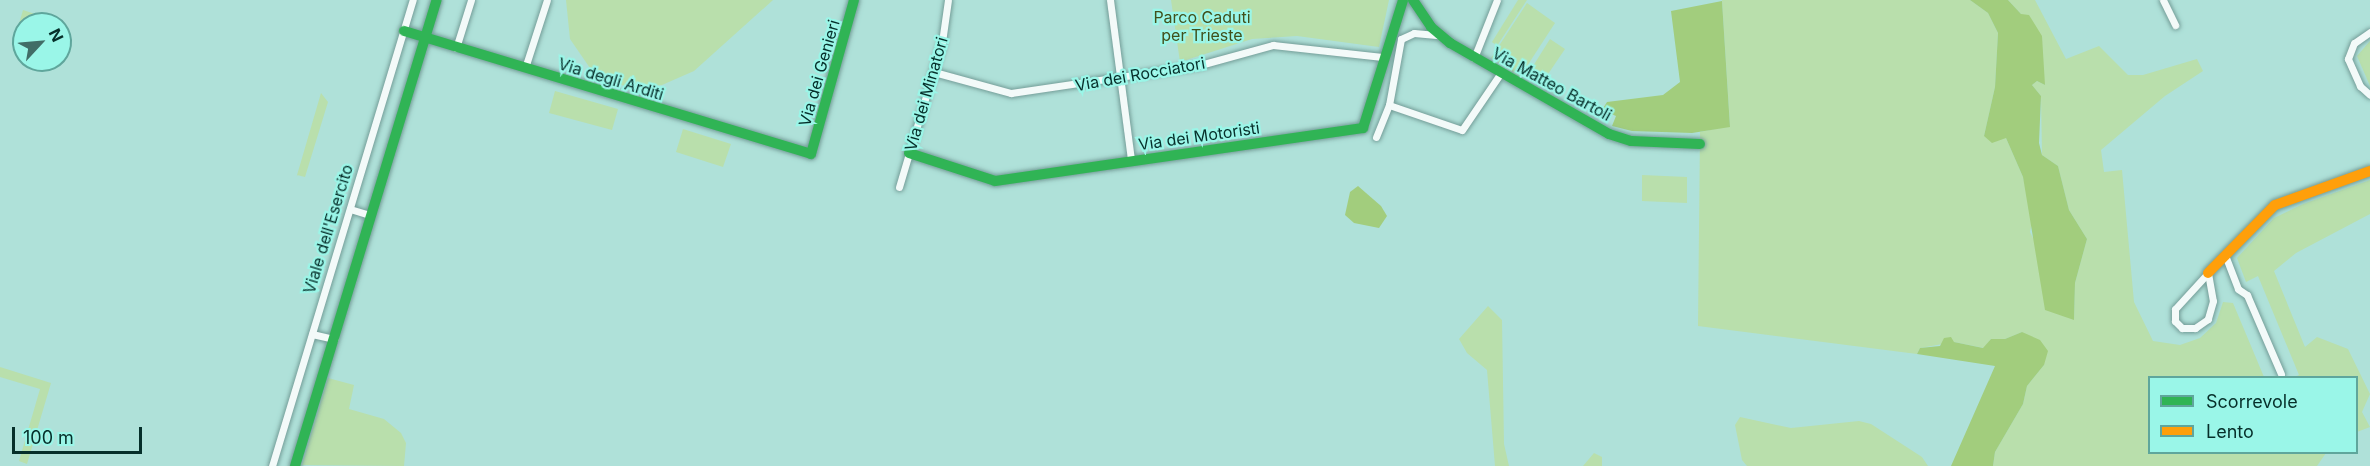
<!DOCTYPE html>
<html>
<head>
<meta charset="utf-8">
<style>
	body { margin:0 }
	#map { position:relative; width:2370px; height:466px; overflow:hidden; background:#afe1d9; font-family:Inter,sans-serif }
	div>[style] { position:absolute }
	.green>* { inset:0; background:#b9dfac }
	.forest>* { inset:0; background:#a2cd7d }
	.roads { filter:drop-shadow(0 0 2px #749d98) drop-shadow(0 0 2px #749d98) }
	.street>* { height:7px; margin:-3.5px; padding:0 3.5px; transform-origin:3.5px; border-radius:3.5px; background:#f3faf9 }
	.fast>* { height:10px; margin:-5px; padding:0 5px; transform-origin:5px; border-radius:5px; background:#30b455 }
	.slow>* { height:10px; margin:-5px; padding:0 5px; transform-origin:5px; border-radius:5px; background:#ff9f0a }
	span { translate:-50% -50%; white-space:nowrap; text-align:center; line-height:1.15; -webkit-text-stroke:4.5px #9af6e8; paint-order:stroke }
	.park-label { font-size:16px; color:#41501b }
	.street-label { font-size:16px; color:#062f2a }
	.legend { position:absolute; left:2148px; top:376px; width:210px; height:78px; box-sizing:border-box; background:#9af6e8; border:2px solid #5fa69c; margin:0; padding:8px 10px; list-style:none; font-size:18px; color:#062f2a }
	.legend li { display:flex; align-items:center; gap:12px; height:30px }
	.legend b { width:30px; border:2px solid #5fa69c }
	.north { position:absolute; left:12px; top:12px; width:60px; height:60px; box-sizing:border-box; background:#9af6e8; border:2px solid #5fa69c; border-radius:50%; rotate:64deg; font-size:16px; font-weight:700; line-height:24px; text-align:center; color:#062f2a }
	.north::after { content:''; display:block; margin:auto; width:21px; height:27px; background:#416d67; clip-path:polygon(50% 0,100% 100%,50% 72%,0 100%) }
	.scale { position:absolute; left:12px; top:427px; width:130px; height:27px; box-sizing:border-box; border:3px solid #062f2a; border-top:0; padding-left:8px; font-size:18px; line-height:21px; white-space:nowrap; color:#062f2a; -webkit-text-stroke:4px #9af6e8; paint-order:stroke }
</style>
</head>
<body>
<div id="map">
	<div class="green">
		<div style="clip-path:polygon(566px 0,773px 0,694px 71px,662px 85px,642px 87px,624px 86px,592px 71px,570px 39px)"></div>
		<div style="clip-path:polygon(1171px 0,1389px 0,1379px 47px,1297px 36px,1252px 39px,1180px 62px)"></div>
		<div style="clip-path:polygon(1518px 0,1527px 0,1497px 46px,1492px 42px)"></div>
		<div style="clip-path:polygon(1722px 0,1970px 0,1988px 13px,1998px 33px,1995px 87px,1984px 136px,2006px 138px,2023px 177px,2033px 219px,2030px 232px,2074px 320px,2075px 283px,2087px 239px,2069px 210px,2058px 166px,2042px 155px,2041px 96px,2032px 85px,2037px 81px,2045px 85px,2021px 14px,2008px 0,2035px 0,2066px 59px,2099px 46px,2128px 75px,2143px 75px,2197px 59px,2203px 71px,2165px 96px,2101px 150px,2104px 172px,2122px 170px,2134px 302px,2153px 341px,2180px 345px,2200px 338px,2216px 323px,2223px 302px,2233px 303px,2264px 377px,2150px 378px,2150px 452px,2326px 453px,2317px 466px,1993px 466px,1995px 452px,2023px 404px,2027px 386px,2044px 365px,2022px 332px,2005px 339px,1991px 339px,1984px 348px,1954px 342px,1920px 348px,1917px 354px,1698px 326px,1700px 132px,1730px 126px)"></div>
		<div style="clip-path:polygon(1527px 3px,1555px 23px,1520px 77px,1491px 58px)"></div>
		<div style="clip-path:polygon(23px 10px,38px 15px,35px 24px,24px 24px,24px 37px,16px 34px)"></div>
		<div style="clip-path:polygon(1550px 39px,1565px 49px,1542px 83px,1528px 74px)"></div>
		<div style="clip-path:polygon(2370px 41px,2370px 86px,2357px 56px)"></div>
		<div style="clip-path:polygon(555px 91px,618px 109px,612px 130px,549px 113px)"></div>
		<div style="clip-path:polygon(321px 93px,328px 102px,305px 177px,297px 175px,295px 182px)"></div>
		<div style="clip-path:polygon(683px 129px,731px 144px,723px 167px,676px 152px)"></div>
		<div style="clip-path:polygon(1642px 175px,1687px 177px,1687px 203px,1642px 201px)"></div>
		<div style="clip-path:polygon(2370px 180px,2370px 214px,2296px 253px,2274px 271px,2305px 347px,2317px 337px,2348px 349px,2370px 394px,2362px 412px,2370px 427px,2357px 432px,2356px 378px,2294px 377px,2299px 375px,2258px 276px,2246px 282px,2237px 258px,2274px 218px,2303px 204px)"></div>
		<div style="clip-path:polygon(1488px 306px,1502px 320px,1504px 444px,1509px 466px,1495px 466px,1487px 370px,1467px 353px,1459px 339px)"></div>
		<div style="clip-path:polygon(0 367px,51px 383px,27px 464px,19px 461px,40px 389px,0 377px)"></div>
		<div style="clip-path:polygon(328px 378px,354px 385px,349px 409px,384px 419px,401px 433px,406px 443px,404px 466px,302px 465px)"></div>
		<div style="clip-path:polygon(1740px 417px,1791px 428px,1859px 421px,1871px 424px,1922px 457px,1928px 466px,1747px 466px,1742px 460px,1735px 425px)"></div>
		<div style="clip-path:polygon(1594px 453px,1602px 457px,1602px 466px,1583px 466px)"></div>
	</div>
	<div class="forest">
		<div style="clip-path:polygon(1970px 0,2008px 0,2021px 14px,2029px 15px,2042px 36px,2045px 85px,2037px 81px,2032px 85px,2041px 96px,2039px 143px,2042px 155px,2058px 166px,2069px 210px,2087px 239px,2075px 283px,2074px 320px,2045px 310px,2023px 177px,2006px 138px,1992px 143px,1984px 136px,1995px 87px,1998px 33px,1988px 13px)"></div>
		<div style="clip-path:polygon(1722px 1px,1730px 127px,1692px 133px,1632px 131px,1612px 126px,1616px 116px,1602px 110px,1607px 102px,1663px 95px,1680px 82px,1671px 11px)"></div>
		<div style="clip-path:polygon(1358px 186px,1381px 206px,1387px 216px,1379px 228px,1354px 223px,1345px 215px,1350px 192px)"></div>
		<div style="clip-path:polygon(2022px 332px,2040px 340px,2048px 351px,2044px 365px,2027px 386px,2023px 404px,1995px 452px,1993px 466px,1951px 466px,1995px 366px,1917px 354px,1920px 348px,1940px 346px,1944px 338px,1951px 337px,1954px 342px,1983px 348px,1991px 339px,2005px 339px)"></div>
	</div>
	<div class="roads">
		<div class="street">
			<div style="left:1110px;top:0;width:161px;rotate:82.5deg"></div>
			<div style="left:2163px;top:0;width:28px;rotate:64deg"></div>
			<div style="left:2370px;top:32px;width:19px;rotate:145deg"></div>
			<div style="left:2354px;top:43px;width:17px;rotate:111deg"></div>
			<div style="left:2348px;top:59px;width:30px;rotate:66deg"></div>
			<div style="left:2360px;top:86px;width:13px;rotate:42deg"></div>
			<div style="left:456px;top:48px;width:50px;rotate:-72.6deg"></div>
			<div style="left:1474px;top:58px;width:62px;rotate:-68.4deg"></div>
			<div style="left:525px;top:68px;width:71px;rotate:-72.1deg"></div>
			<div style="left:934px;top:72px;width:80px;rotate:15.3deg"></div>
			<div style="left:1011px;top:93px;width:191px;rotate:-8.4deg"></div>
			<div style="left:1200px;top:65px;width:76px;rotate:-15.3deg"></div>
			<div style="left:1273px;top:45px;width:110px;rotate:6.3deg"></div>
			<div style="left:1389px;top:105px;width:67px;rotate:-79.7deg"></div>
			<div style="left:1401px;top:39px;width:14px;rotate:-25deg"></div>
			<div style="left:1414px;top:33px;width:25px;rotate:5deg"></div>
			<div style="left:1376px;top:137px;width:35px;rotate:-68deg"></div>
			<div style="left:1389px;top:105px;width:77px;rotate:18.9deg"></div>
			<div style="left:1462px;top:130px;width:68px;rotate:-55.8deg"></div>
			<div style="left:899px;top:187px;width:151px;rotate:-73.5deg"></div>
			<div style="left:942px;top:42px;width:42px;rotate:-81.9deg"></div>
			<div style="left:350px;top:209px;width:21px;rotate:17deg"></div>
			<div style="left:2225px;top:255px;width:36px;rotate:69deg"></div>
			<div style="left:2238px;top:289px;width:11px;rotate:34deg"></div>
			<div style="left:2247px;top:295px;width:86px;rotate:66.7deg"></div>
			<div style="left:2208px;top:273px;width:28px;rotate:80deg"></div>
			<div style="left:2213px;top:301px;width:19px;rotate:106deg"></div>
			<div style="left:2208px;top:319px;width:16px;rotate:145deg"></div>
			<div style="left:2195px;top:328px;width:13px;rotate:180deg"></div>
			<div style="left:2182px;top:328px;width:10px;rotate:-135deg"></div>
			<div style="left:2175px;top:321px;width:12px;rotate:-90deg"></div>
			<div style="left:2175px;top:309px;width:49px;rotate:-47.5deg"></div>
			<div style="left:312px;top:334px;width:23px;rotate:13deg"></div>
			<div style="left:272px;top:466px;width:487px;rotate:-73.2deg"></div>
		</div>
		<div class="fast">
			<div style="left:1413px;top:0;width:32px;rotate:56deg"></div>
			<div style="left:1431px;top:27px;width:25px;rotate:40deg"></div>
			<div style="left:1450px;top:43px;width:183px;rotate:29.8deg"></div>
			<div style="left:1609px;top:134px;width:23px;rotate:18deg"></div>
			<div style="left:1631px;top:141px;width:69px;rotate:2.5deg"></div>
			<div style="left:404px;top:31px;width:425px;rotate:16.8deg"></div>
			<div style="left:811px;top:154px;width:160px;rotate:-74.4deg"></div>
			<div style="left:909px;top:153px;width:90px;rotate:18deg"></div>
			<div style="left:995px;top:181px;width:372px;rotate:-8.2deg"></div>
			<div style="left:1363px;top:128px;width:134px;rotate:-72.6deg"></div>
			<div style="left:295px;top:466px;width:487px;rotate:-73.1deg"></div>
		</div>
		<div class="slow">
			<div style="left:2208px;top:273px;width:95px;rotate:-45.4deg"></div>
			<div style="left:2275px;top:205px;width:101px;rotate:-19.7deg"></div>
		</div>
	</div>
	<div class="park-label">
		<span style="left:1202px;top:26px">Parco Caduti<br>per Trieste</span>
	</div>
	<div class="street-label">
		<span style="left:819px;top:73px;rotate:-74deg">Via dei Genieri</span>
		<span style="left:1140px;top:74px;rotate:-10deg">Via dei Rocciatori</span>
		<span style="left:611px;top:79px;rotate:17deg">Via degli Arditi</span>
		<span style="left:1552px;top:84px;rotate:29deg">Via Matteo Bartoli</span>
		<span style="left:926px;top:94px;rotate:-74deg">Via dei Minatori</span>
		<span style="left:1199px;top:136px;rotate:-8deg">Via dei Motoristi</span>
		<span style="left:328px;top:229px;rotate:-73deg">Viale dell'Esercito</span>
	</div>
	<ul class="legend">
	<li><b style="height:8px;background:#30b455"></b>Scorrevole</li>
	<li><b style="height:8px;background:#ff9f0a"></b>Lento</li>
	</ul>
	<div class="north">N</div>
	<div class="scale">100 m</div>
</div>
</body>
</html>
